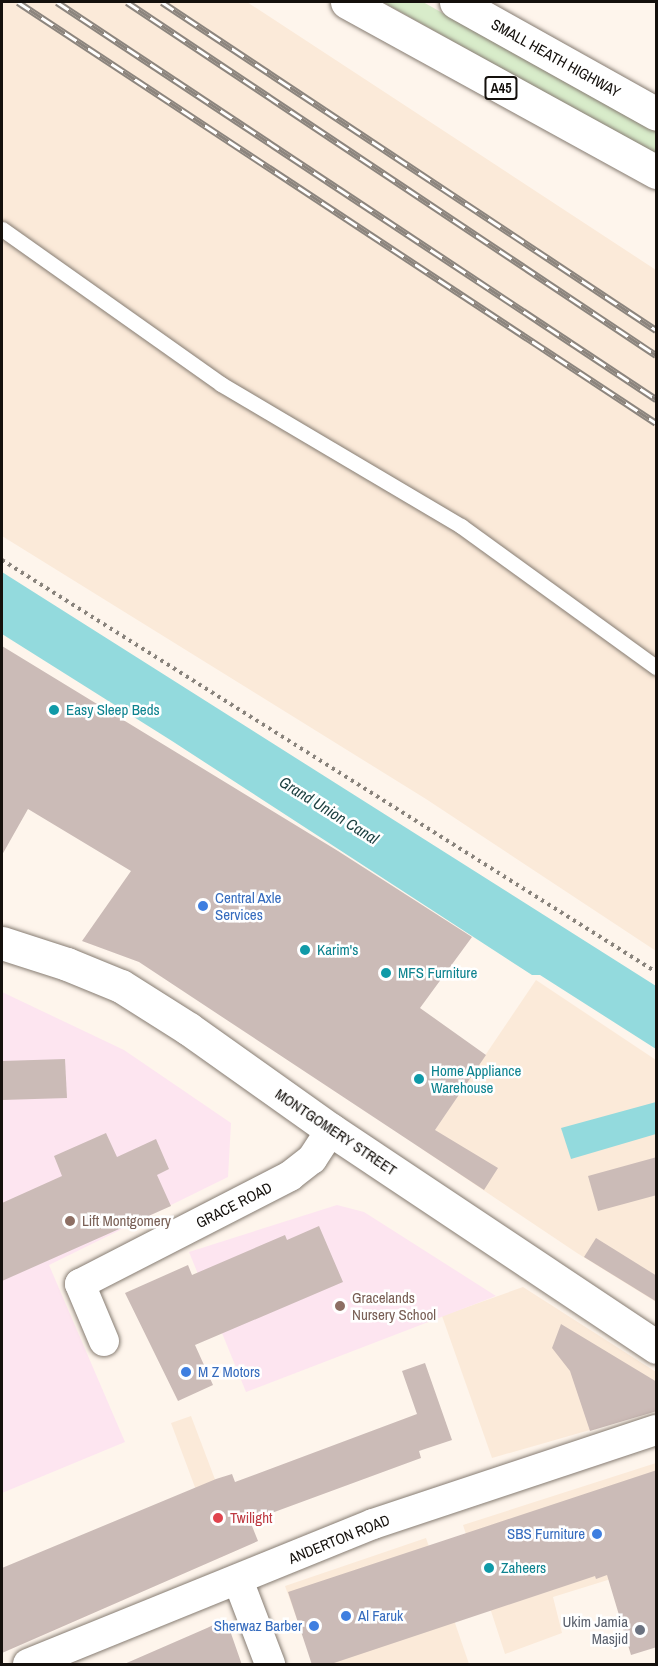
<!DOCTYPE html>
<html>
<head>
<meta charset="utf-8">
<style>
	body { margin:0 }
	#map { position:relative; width:658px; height:1666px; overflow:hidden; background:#fef5ec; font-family:"Archivo Narrow",sans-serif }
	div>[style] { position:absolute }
	.built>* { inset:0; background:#fbead9 }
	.education>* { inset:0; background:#fde5f0 }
	.green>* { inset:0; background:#d8ecca }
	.water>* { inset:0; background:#93dadd }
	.building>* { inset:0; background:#cbbbb7 }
	.path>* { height:4px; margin-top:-2px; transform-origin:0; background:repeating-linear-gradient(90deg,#89837c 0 3px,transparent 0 7.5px) }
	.roads { filter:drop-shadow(0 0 2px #867c72) drop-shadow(0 0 2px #867c72) }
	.lane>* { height:15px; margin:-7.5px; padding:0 7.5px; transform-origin:7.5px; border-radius:7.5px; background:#fff }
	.street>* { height:30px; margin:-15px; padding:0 15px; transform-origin:15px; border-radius:15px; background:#fff }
	.secondary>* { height:33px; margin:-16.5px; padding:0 16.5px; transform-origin:16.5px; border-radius:16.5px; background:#fff }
	.highway>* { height:33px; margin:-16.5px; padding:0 16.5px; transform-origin:16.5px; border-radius:16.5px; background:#fff }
	.rail>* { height:7px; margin-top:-3.5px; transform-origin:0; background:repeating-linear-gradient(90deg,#fff 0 14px,#8c857e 0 28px); box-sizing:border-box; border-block:2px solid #8c857e }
	.dots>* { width:16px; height:16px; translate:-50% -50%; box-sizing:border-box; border:3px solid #fff; border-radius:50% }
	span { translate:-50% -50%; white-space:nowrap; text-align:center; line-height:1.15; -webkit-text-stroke:5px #fff; paint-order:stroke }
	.shield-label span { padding:2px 4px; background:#fff; border:2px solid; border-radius:4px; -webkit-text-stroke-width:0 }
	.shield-label { font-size:14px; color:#14100c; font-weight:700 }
	.street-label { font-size:15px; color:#14100c }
	.culture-label { font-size:15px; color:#0d838f }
	.left { translate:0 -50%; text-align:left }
	.shop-label { font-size:15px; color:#366cbe }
	.right { translate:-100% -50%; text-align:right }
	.education-label { font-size:15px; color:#785e54 }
	.health-label { font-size:15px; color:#be3a42 }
	.worship-label { font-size:15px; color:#5b616d }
	.water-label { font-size:16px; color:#1d4041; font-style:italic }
	.frame { position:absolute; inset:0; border:3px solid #14100c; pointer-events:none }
</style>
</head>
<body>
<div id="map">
	<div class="built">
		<div style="clip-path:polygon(2px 2px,247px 2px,656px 270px,656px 951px,426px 799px,2px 536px)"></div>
		<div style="clip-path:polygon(536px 980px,656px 1060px,656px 1302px,577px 1253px,422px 1149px)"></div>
		<div style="clip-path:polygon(523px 1287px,656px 1372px,656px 1411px,492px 1458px,442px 1316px)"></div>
		<div style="clip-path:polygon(191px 1416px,241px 1548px,221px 1557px,171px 1423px)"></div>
		<div style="clip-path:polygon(656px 1463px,656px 1565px,553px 1597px,562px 1633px,505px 1654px,463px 1525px)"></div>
		<div style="clip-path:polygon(426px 1538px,469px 1664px,313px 1664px,285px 1586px)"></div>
	</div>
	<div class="education">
		<div style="clip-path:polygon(2px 992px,124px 1050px,231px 1123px,228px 1177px,49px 1265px,125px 1442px,2px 1493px)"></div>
		<div style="clip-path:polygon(337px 1205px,364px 1212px,496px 1296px,246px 1392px,189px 1252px)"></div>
	</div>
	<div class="green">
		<div style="clip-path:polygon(383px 2px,423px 2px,572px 86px,656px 128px,656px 155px)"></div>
	</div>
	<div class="water">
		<div style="clip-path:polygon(2px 572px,656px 986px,656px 1049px,540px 975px,532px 975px,172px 741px,2px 634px)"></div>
		<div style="clip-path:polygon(656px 1102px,656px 1134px,571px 1159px,561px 1128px)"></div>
	</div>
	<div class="building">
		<div style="clip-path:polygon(2px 646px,338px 851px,472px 937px,420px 1008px,486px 1055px,435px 1130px,498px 1168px,484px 1190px,139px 962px,82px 941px,131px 871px,28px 809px,2px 855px)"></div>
		<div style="clip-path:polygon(65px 1059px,67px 1098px,2px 1100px,2px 1061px)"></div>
		<div style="clip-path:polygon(106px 1133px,117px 1157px,156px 1139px,169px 1169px,157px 1175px,171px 1206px,2px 1281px,2px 1203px,62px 1176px,54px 1156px)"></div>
		<div style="clip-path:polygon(657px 1157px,657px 1195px,598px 1211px,588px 1176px)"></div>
		<div style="clip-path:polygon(319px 1226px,343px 1282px,195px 1345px,213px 1385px,178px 1401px,125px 1293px,188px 1265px,192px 1275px,285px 1235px,287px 1240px)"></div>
		<div style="clip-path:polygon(596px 1238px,657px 1276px,657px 1302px,584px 1257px)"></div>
		<div style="clip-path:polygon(561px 1324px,657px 1382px,657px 1411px,590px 1431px,570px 1371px,552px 1348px)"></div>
		<div style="clip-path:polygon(425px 1363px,452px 1440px,419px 1451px,421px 1458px,250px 1521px,258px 1541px,2px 1653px,2px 1568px,216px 1479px,232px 1474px,235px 1482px,417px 1414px,402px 1371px)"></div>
		<div style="clip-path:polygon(657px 1470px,657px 1647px,631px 1655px,607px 1575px,596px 1579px,595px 1576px,328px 1665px,312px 1665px,288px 1592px)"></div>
		<div style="clip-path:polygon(226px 1619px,242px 1665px,122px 1665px,207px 1628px)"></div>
	</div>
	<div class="path">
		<div style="left:2px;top:560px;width:773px;rotate:32.21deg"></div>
	</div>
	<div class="roads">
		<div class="lane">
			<div style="left:2px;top:229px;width:268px;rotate:35.3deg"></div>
			<div style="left:221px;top:384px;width:279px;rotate:30.6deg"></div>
			<div style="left:461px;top:526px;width:241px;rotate:35.9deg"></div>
		</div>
		<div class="street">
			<div style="left:104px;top:1341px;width:62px;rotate:-112.8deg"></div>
			<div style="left:80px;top:1284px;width:236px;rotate:-27.2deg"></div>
			<div style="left:290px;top:1176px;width:28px;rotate:-38deg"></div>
			<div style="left:312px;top:1159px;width:35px;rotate:-57deg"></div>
			<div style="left:238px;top:1580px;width:90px;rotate:69.1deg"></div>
			<div style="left:28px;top:1664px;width:372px;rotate:-22.1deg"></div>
			<div style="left:373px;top:1524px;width:298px;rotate:-18.4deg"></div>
		</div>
		<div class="secondary">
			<div style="left:2px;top:943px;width:68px;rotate:17.9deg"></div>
			<div style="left:67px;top:964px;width:58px;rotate:22.2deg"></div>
			<div style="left:121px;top:986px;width:80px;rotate:32.3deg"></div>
			<div style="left:189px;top:1029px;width:174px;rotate:35.4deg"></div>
			<div style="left:331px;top:1130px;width:391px;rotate:33.7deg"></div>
		</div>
		<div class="highway">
			<div style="left:347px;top:2px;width:353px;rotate:28.8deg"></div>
			<div style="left:456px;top:2px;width:229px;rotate:29.2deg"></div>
		</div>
	</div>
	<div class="rail">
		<div style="left:18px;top:2px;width:764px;rotate:33.42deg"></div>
		<div style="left:57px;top:2px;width:719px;rotate:33.54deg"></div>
		<div style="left:127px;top:2px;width:636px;rotate:33.72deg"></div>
		<div style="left:162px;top:2px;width:593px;rotate:33.58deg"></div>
	</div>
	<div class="dots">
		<div style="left:54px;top:710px;background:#0f9aa8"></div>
		<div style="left:203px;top:906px;background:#3f7fe0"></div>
		<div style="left:305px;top:950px;background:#0f9aa8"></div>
		<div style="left:386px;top:973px;background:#0f9aa8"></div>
		<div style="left:419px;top:1079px;background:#0f9aa8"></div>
		<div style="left:70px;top:1221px;background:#8d6e63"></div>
		<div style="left:340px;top:1306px;background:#8d6e63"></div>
		<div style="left:186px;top:1372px;background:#3f7fe0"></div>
		<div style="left:218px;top:1518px;background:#e0444e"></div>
		<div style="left:597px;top:1534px;background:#3f7fe0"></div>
		<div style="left:489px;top:1568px;background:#0f9aa8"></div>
		<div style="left:346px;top:1616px;background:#3f7fe0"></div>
		<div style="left:314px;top:1626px;background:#3f7fe0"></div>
		<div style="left:640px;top:1630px;background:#6b7280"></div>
	</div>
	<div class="shield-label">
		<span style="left:501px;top:88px">A45</span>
	</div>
	<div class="street-label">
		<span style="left:556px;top:58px;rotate:29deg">SMALL HEATH HIGHWAY</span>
		<span style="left:336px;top:1132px;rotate:34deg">MONTGOMERY STREET</span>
		<span style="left:234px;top:1205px;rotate:-27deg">GRACE ROAD</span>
		<span style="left:339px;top:1539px;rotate:-22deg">ANDERTON ROAD</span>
	</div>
	<div class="culture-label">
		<span class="left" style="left:66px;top:710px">Easy Sleep Beds</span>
		<span class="left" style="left:317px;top:950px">Karim's</span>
		<span class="left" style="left:398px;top:973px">MFS Furniture</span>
		<span class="left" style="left:431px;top:1079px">Home Appliance<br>Warehouse</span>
		<span class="left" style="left:501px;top:1568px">Zaheers</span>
	</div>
	<div class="shop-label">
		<span class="left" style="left:215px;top:906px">Central Axle<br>Services</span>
		<span class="left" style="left:198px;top:1372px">M Z Motors</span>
		<span class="right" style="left:585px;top:1534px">SBS Furniture</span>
		<span class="left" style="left:358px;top:1616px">Al Faruk</span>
		<span class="right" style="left:302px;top:1626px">Sherwaz Barber</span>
	</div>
	<div class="education-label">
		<span class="left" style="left:82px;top:1221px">Lift Montgomery</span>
		<span class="left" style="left:352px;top:1306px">Gracelands<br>Nursery School</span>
	</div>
	<div class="health-label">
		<span class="left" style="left:230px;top:1518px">Twilight</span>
	</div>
	<div class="worship-label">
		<span class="right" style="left:628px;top:1630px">Ukim Jamia<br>Masjid</span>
	</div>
	<div class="water-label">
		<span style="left:329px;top:810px;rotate:32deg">Grand Union Canal</span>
	</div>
	<div class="frame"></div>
</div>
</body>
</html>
